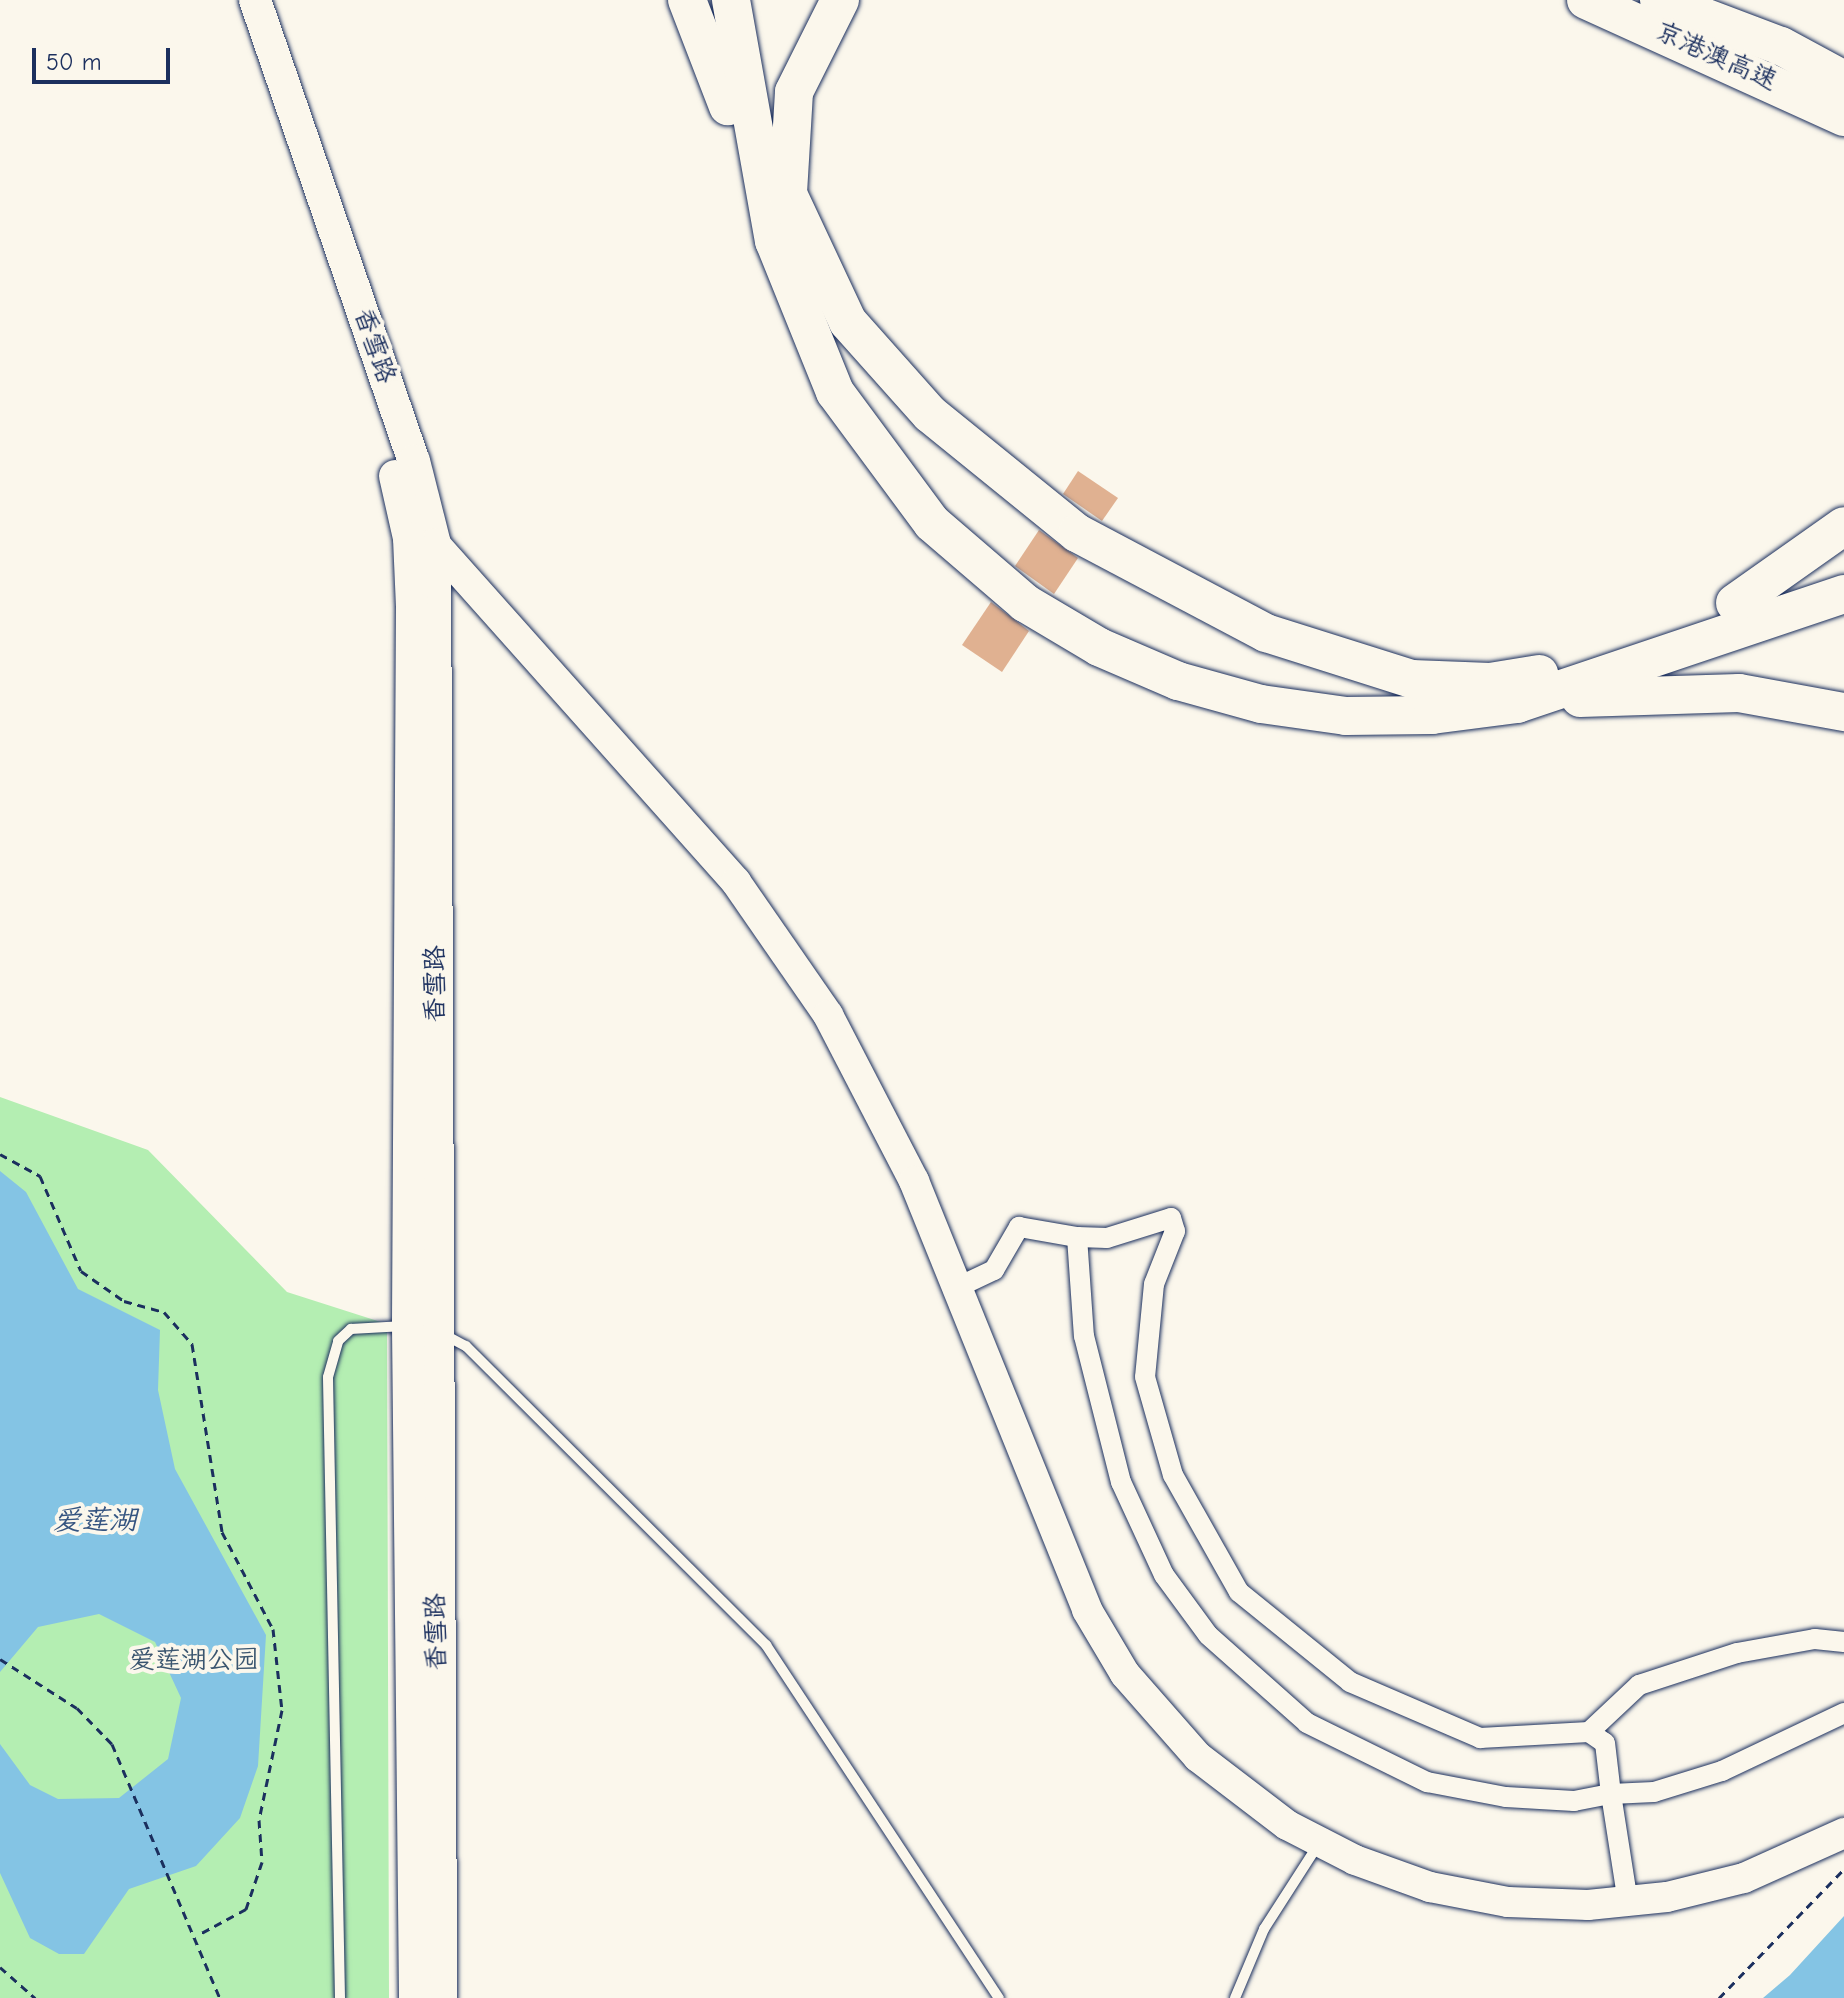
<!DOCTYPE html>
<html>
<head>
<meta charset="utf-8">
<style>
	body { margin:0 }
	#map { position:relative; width:1844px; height:1998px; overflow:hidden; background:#fbf7ec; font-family:"Comic Neue","LXGW WenKai TC",sans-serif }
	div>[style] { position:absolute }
	.green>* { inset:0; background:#b4eeb2 }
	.water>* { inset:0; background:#84c4e4 }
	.building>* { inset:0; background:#e0b191 }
	.path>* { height:3px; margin-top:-1.5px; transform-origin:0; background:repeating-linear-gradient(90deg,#1b2f5e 0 8px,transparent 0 14px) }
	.roads { filter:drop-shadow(0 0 2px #1b2f5e) drop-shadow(0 0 2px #1b2f5e) }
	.lane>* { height:10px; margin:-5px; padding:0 5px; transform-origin:5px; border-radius:5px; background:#fbf7ec }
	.street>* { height:20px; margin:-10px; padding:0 10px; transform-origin:10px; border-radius:10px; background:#fbf7ec }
	.secondary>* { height:30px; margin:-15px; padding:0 15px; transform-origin:15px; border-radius:15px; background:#fbf7ec }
	.primary>* { height:32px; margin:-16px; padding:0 16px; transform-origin:16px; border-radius:16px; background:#fbf7ec }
	.highway>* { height:38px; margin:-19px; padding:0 19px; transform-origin:19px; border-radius:19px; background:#fbf7ec }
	span { translate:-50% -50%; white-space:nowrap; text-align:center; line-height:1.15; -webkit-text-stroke:8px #fbf7ec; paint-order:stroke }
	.street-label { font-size:26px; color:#1b2f5e }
	.park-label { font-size:26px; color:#3a556f }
	.water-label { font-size:28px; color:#355480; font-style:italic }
	.scale { position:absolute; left:32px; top:48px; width:138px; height:36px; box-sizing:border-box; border:4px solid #1b2f5e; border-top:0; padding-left:10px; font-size:24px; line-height:28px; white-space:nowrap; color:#1b2f5e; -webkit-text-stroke:6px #fbf7ec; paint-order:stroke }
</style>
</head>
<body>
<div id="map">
	<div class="green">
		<div style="clip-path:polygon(0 1097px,148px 1150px,287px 1292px,387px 1324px,389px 1998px,0 1998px)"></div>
	</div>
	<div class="water">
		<div style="clip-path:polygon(0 1171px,26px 1192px,78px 1289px,160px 1330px,158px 1390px,175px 1469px,266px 1635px,258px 1766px,240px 1818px,196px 1866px,129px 1889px,84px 1954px,59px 1954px,30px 1938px,0 1873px,0 1744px,30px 1785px,58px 1799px,119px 1798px,168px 1759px,181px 1698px,155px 1642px,99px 1614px,38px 1627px,0 1672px)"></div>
		<div style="clip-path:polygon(1844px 1916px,1844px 1998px,1763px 1998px,1790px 1975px)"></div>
	</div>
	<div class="building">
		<div style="clip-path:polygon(1078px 471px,1118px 498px,1102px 521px,1063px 494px)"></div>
		<div style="clip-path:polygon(1039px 530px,1078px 558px,1054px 594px,1015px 566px)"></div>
		<div style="clip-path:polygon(991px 602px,1029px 631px,1002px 672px,962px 645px)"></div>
	</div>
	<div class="path">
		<div style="left:0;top:1154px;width:46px;rotate:28.8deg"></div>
		<div style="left:40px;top:1176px;width:103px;rotate:66.7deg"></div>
		<div style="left:81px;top:1271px;width:52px;rotate:34.9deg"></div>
		<div style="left:124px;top:1301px;width:41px;rotate:15.4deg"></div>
		<div style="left:164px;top:1312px;width:43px;rotate:48.8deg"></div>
		<div style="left:192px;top:1344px;width:190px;rotate:80.9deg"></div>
		<div style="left:222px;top:1532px;width:110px;rotate:62.3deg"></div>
		<div style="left:273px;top:1629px;width:81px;rotate:83.7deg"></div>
		<div style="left:282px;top:1710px;width:112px;rotate:101.8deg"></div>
		<div style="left:259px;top:1820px;width:42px;rotate:85.9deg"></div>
		<div style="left:262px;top:1862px;width:50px;rotate:108.8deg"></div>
		<div style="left:246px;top:1909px;width:55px;rotate:151.6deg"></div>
		<div style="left:0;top:1659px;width:91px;rotate:32.5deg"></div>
		<div style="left:77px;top:1708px;width:50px;rotate:45.8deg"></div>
		<div style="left:112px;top:1744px;width:276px;rotate:67deg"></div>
		<div style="left:0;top:1967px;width:47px;rotate:41.5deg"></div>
		<div style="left:1719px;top:1998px;width:180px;rotate:-45.9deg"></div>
	</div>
	<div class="roads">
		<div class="lane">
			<div style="left:443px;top:1334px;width:26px;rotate:28deg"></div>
			<div style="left:466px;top:1346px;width:424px;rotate:44.9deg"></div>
			<div style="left:766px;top:1645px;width:423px;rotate:56.6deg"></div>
			<div style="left:340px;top:1998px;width:621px;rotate:-91.11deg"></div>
			<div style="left:328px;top:1377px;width:37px;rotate:-74deg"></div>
			<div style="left:338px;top:1341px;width:18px;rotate:-43deg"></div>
			<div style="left:351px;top:1329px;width:53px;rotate:-3.2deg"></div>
			<div style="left:1235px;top:1998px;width:75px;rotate:-67.2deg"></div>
			<div style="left:1264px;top:1929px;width:100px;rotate:-57.3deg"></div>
		</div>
		<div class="street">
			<div style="left:1077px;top:1237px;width:30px;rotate:2deg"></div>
			<div style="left:1107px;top:1238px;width:67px;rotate:-17.4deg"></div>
			<div style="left:1171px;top:1218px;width:14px;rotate:73deg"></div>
			<div style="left:1175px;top:1231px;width:57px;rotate:111.6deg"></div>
			<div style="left:1154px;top:1284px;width:93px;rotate:95.5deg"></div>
			<div style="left:1145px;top:1377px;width:102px;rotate:74.1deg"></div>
			<div style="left:1173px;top:1475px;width:134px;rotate:60.6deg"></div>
			<div style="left:1239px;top:1592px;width:143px;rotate:39deg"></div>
			<div style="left:1350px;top:1682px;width:142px;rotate:23.3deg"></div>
			<div style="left:1480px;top:1738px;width:109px;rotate:-3.2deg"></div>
			<div style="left:1589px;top:1732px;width:19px;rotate:35deg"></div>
			<div style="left:1605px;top:1743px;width:51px;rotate:83.3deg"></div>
			<div style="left:1611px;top:1794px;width:43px;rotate:-2.7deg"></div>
			<div style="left:1654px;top:1792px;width:71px;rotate:-17.2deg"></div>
			<div style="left:1722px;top:1771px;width:135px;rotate:-25.4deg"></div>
			<div style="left:956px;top:1288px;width:42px;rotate:-25.3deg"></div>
			<div style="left:994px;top:1270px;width:50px;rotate:-59.8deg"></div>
			<div style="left:1019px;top:1227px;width:59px;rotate:9.8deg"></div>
			<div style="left:1077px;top:1237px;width:99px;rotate:86deg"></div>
			<div style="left:1084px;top:1336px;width:151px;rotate:75.8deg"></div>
			<div style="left:1121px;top:1482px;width:102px;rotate:65.2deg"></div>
			<div style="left:1164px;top:1575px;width:74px;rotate:53.7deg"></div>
			<div style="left:1208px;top:1635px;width:132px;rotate:41.6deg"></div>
			<div style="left:1307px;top:1723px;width:134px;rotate:26.2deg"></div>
			<div style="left:1427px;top:1782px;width:80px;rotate:10.8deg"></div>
			<div style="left:1506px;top:1797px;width:68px;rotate:3.4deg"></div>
			<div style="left:1574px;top:1801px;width:38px;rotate:-11deg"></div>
			<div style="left:1611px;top:1794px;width:110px;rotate:81.1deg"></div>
			<div style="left:1589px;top:1732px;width:69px;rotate:-43.2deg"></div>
			<div style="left:1639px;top:1685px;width:103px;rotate:-18.1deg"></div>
			<div style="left:1737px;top:1653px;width:79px;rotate:-10.2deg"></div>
			<div style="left:1815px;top:1639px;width:29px;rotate:6deg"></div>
		</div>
		<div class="secondary">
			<div style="left:419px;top:539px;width:17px;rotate:17deg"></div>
			<div style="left:435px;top:544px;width:453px;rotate:48.3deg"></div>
			<div style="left:736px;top:882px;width:162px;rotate:55.3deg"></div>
			<div style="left:828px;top:1015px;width:187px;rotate:62.6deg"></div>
			<div style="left:914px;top:1181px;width:463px;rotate:68deg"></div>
			<div style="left:1087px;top:1610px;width:74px;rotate:59.3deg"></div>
			<div style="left:1125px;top:1674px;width:111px;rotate:48.7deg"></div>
			<div style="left:1198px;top:1757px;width:112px;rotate:37.4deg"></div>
			<div style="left:1287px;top:1825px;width:76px;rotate:27.2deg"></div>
			<div style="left:1355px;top:1860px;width:80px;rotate:19.8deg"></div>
			<div style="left:1430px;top:1887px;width:79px;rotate:10.9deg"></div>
			<div style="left:1508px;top:1902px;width:80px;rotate:2.1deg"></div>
			<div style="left:1588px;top:1905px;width:79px;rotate:-5.8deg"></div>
			<div style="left:1667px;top:1897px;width:79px;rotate:-13.9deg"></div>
			<div style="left:1744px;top:1878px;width:110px;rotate:-24.2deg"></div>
		</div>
		<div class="primary">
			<div style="left:255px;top:0;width:488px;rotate:71deg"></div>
			<div style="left:414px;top:461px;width:86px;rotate:75.8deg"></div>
			<div style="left:435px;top:544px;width:1454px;rotate:89.76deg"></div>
			<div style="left:395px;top:476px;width:64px;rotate:77.3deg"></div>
			<div style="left:409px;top:538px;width:68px;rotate:87.5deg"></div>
			<div style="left:412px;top:606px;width:721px;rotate:90.32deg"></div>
			<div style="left:408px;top:1327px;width:671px;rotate:89.4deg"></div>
		</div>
		<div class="highway">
			<div style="left:687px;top:0;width:114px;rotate:68.9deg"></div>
			<div style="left:731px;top:0;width:245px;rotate:79.9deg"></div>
			<div style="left:774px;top:241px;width:163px;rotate:68deg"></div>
			<div style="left:835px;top:392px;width:163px;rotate:53.5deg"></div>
			<div style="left:932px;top:523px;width:123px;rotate:40.7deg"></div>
			<div style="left:1025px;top:603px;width:86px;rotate:30.7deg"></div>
			<div style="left:1099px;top:647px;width:86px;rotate:23.3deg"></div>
			<div style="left:1178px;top:681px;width:86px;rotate:15.5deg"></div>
			<div style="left:1261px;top:704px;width:86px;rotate:8deg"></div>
			<div style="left:1346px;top:716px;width:86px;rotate:-0.7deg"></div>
			<div style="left:1432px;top:715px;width:86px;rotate:-7.4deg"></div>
			<div style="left:1517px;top:704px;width:345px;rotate:-18.6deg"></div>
			<div style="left:840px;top:0;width:103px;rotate:116.6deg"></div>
			<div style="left:794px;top:92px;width:102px;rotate:93.4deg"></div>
			<div style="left:788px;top:194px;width:141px;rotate:64.9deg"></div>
			<div style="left:848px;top:322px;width:123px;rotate:48.3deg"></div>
			<div style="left:930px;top:414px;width:189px;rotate:39deg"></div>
			<div style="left:1077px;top:533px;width:214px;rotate:27.9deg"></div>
			<div style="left:1266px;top:633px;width:153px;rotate:17.5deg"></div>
			<div style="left:1412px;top:679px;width:78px;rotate:2.2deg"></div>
			<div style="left:1490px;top:682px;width:50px;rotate:-9.3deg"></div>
			<div style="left:1586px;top:0;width:283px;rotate:24.4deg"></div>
			<div style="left:1659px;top:0;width:130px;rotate:20.7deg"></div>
			<div style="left:1781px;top:46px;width:72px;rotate:28.4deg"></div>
			<div style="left:1735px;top:603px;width:133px;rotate:-35.2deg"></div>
			<div style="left:1580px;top:698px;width:159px;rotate:-1.8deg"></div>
			<div style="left:1739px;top:693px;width:107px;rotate:10.3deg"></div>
		</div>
	</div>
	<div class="street-label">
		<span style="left:1716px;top:57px;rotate:24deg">京港澳高速</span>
		<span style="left:374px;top:346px;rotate:71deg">香雪路</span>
		<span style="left:436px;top:984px;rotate:-90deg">香雪路</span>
		<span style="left:437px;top:1632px;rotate:-91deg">香雪路</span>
	</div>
	<div class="park-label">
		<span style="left:194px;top:1661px">爱莲湖公园</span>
	</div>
	<div class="water-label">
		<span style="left:95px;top:1520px">爱莲湖</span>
	</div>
	<div class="scale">50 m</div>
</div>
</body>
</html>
